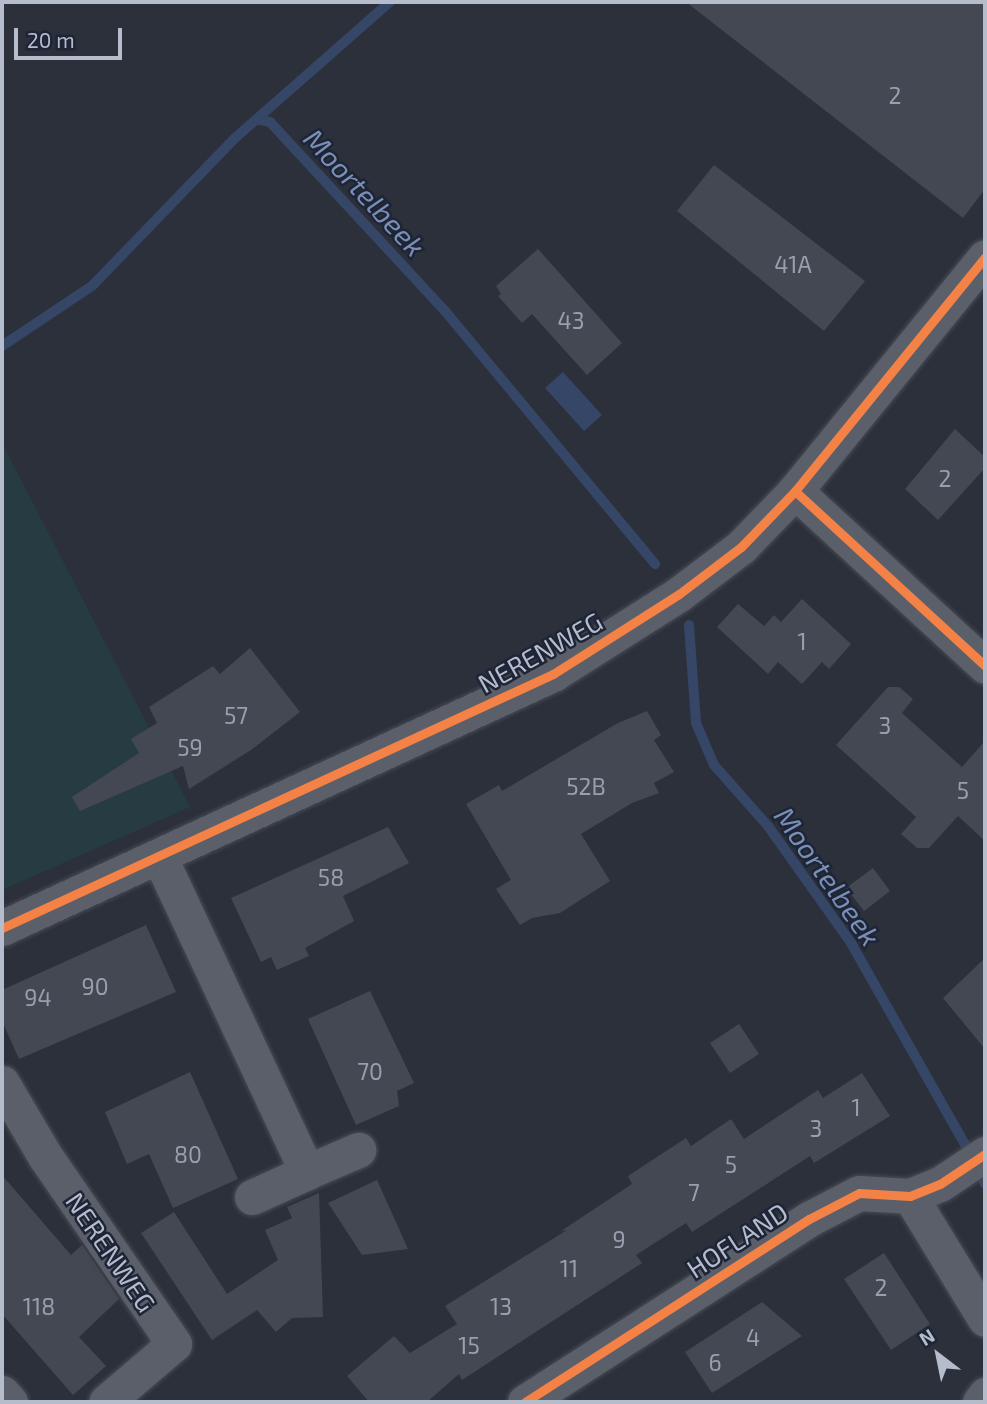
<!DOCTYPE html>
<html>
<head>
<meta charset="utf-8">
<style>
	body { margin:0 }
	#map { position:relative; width:987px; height:1404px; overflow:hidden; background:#2b303b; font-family:"Exo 2",sans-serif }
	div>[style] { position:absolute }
	.green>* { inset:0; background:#273b42 }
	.water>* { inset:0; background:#364666 }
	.stream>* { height:10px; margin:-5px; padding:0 5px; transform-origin:5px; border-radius:5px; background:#364666 }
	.building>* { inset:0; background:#444852 }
	.roads { filter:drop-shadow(0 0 2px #474b53) drop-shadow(0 0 2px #474b53) }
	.street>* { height:35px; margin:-17.5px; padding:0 17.5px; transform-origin:17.5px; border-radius:17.5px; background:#5b5f69 }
	.cycleway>* { height:9px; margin:-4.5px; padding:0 4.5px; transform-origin:4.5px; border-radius:4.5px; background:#f48246 }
	span { translate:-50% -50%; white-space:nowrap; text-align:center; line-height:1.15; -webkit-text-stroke:5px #1d2537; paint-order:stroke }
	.number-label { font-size:23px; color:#999fae }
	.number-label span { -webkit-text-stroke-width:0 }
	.street-label { font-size:26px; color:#b5bccc }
	.water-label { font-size:28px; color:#7b8eb5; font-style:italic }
	.frame { position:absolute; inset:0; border:4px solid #b5bccc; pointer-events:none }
	.north { position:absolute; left:903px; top:1320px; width:70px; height:70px; -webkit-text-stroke:5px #1d2537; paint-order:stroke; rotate:328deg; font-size:19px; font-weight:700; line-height:28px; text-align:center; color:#b5bccc }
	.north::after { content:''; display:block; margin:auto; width:24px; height:32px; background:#b5bccc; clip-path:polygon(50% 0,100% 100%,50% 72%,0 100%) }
	.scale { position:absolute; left:14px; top:28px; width:108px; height:32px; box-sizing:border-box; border:4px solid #b5bccc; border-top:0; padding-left:9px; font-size:21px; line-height:24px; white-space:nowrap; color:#b5bccc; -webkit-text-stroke:5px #1d2537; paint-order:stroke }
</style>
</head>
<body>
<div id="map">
	<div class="green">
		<div style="clip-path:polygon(2px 443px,190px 807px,2px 890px)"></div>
	</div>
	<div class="water">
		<div style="clip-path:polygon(563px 372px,602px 415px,584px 431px,545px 388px)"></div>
	</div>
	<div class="stream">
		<div style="left:260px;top:120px;width:10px;rotate:11deg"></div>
		<div style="left:270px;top:122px;width:258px;rotate:47.2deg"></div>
		<div style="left:445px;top:311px;width:329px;rotate:50.3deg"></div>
		<div style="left:2px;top:346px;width:110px;rotate:-33.8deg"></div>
		<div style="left:93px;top:285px;width:204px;rotate:-46deg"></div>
		<div style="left:235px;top:138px;width:206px;rotate:-41.3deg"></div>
		<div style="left:689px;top:625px;width:98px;rotate:85.9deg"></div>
		<div style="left:696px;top:723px;width:46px;rotate:66.8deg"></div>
		<div style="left:714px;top:765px;width:81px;rotate:48.5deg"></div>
		<div style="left:768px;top:826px;width:143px;rotate:54.6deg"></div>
		<div style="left:851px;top:943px;width:233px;rotate:60.5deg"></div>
		<div style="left:982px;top:1175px;width:9px;rotate:72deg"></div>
	</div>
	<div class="building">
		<div style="clip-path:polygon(686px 2px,985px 2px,985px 189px,963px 218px)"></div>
		<div style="clip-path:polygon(714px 165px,865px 281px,824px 331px,677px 211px)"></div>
		<div style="clip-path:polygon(538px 249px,622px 343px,587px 375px,532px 314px,522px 323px,498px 296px,501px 294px,496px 286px)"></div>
		<div style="clip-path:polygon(955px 429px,985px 457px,985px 468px,938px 520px,905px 489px)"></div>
		<div style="clip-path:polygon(802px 599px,851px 644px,829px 669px,822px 662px,802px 684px,778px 662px,768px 674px,717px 627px,738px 604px,764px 626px,774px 615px,781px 622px)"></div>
		<div style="clip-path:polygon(250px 648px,300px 712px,251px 750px,189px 789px,183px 766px,80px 811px,72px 797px,139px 753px,131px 739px,157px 723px,149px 707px,213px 666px,220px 674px)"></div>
		<div style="clip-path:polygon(888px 687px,899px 687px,913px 699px,902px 713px,962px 767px,985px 741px,985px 841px,958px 816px,929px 848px,917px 848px,901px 834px,916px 817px,836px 745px)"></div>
		<div style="clip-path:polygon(647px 711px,661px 735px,654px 740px,674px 772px,654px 783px,659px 793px,632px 803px,581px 834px,610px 881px,560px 913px,532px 918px,520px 925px,496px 889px,511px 880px,466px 804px,499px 785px,502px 791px,618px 723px)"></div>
		<div style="clip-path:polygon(388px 827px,409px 863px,343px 896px,354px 921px,305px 948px,309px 956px,277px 970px,271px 957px,261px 962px,231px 898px)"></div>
		<div style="clip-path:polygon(873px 868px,890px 891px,864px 911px,846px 888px)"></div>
		<div style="clip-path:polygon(146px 925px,176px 992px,19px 1059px,2px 1021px,2px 990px)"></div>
		<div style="clip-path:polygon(985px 958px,985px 1049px,943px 998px)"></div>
		<div style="clip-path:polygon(370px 991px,414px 1083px,397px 1091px,399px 1106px,356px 1125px,308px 1019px)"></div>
		<div style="clip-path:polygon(739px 1024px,759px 1054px,730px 1073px,710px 1043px)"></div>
		<div style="clip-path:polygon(190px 1072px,238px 1179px,173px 1208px,149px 1154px,127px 1164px,105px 1112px)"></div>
		<div style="clip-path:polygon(862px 1073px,890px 1116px,814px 1163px,810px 1156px,692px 1232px,686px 1223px,636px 1255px,642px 1263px,462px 1380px,459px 1374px,427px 1402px,369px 1402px,347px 1376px,394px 1336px,410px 1353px,457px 1324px,445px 1306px,567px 1230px,561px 1231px,632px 1184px,628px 1176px,686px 1138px,691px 1146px,731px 1119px,744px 1139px,818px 1090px,823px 1098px)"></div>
		<div style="clip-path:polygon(2px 1175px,71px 1255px,82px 1245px,119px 1299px,79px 1337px,106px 1366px,73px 1395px,2px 1314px)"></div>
		<div style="clip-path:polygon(377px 1180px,408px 1249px,362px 1255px,328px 1203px)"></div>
		<div style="clip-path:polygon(319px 1193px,323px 1317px,292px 1318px,276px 1332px,257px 1310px,212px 1340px,141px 1233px,174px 1212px,227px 1294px,278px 1260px,265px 1230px,292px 1218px,287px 1207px)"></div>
		<div style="clip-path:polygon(884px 1253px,930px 1324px,891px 1350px,844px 1279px)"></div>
		<div style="clip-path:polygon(762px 1302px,802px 1336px,712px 1393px,685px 1352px)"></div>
	</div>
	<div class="roads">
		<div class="street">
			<div style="left:795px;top:491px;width:258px;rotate:42.6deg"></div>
			<div style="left:160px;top:858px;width:347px;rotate:64.9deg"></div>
			<div style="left:307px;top:1172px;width:56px;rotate:-23.3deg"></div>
			<div style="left:2px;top:928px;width:607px;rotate:-24.75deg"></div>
			<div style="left:553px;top:674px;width:149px;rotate:-32.4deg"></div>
			<div style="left:679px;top:594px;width:78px;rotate:-37.2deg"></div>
			<div style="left:741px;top:547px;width:78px;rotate:-46deg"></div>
			<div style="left:795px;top:491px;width:301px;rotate:-50.9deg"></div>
			<div style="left:2px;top:1083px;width:85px;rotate:59.5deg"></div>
			<div style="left:45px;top:1156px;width:228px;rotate:55.5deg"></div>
			<div style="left:174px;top:1344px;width:89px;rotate:139.5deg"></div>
			<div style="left:910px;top:1196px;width:144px;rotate:58.6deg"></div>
			<div style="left:252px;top:1197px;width:60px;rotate:-24.4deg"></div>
			<div style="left:2px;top:1393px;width:12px;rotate:48deg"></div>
			<div style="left:525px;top:1402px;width:338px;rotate:-32.8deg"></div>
			<div style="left:809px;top:1219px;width:56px;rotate:-27.5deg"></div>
			<div style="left:859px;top:1193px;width:51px;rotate:3.4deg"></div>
			<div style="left:910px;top:1196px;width:32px;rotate:-22deg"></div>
			<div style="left:940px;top:1184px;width:54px;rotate:-33.7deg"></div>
			<div style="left:980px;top:1402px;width:9px;rotate:-54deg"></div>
		</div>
	</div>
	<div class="cycleway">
		<div style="left:795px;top:491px;width:258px;rotate:42.6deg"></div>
		<div style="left:2px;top:928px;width:607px;rotate:-24.75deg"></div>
		<div style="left:553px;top:674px;width:149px;rotate:-32.4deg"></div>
		<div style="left:679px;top:594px;width:78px;rotate:-37.2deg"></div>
		<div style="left:741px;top:547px;width:78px;rotate:-46deg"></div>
		<div style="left:795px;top:491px;width:301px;rotate:-50.9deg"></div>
		<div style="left:525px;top:1402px;width:338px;rotate:-32.8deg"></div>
		<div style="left:809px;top:1219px;width:56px;rotate:-27.5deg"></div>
		<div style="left:859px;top:1193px;width:51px;rotate:3.4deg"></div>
		<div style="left:910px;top:1196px;width:32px;rotate:-22deg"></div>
		<div style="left:940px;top:1184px;width:54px;rotate:-33.7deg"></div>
	</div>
	<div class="number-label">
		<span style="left:895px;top:95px">2</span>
		<span style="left:793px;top:264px">41A</span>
		<span style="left:571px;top:320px">43</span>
		<span style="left:945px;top:478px">2</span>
		<span style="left:802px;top:641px">1</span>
		<span style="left:236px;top:715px">57</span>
		<span style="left:885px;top:725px">3</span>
		<span style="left:190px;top:747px">59</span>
		<span style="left:586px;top:786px">52B</span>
		<span style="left:963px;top:790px">5</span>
		<span style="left:331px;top:877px">58</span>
		<span style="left:95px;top:986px">90</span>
		<span style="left:38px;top:997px">94</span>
		<span style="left:370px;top:1071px">70</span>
		<span style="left:856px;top:1107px">1</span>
		<span style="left:816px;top:1128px">3</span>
		<span style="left:188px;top:1154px">80</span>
		<span style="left:731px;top:1164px">5</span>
		<span style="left:694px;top:1192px">7</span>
		<span style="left:619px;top:1239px">9</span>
		<span style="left:569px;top:1268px">11</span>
		<span style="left:881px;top:1287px">2</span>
		<span style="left:39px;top:1306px">118</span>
		<span style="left:501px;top:1306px">13</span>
		<span style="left:753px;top:1337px">4</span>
		<span style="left:469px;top:1345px">15</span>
		<span style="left:715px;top:1362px">6</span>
	</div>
	<div class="street-label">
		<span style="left:540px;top:652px;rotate:-29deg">NERENWEG</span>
		<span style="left:737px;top:1240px;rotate:-33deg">HOFLAND</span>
		<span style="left:111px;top:1252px;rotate:56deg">NERENWEG</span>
	</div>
	<div class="water-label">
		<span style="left:365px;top:192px;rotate:47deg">Moortelbeek</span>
		<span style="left:828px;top:876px;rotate:55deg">Moortelbeek</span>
	</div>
	<div class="frame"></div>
	<div class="north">N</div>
	<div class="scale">20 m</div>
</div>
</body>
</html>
